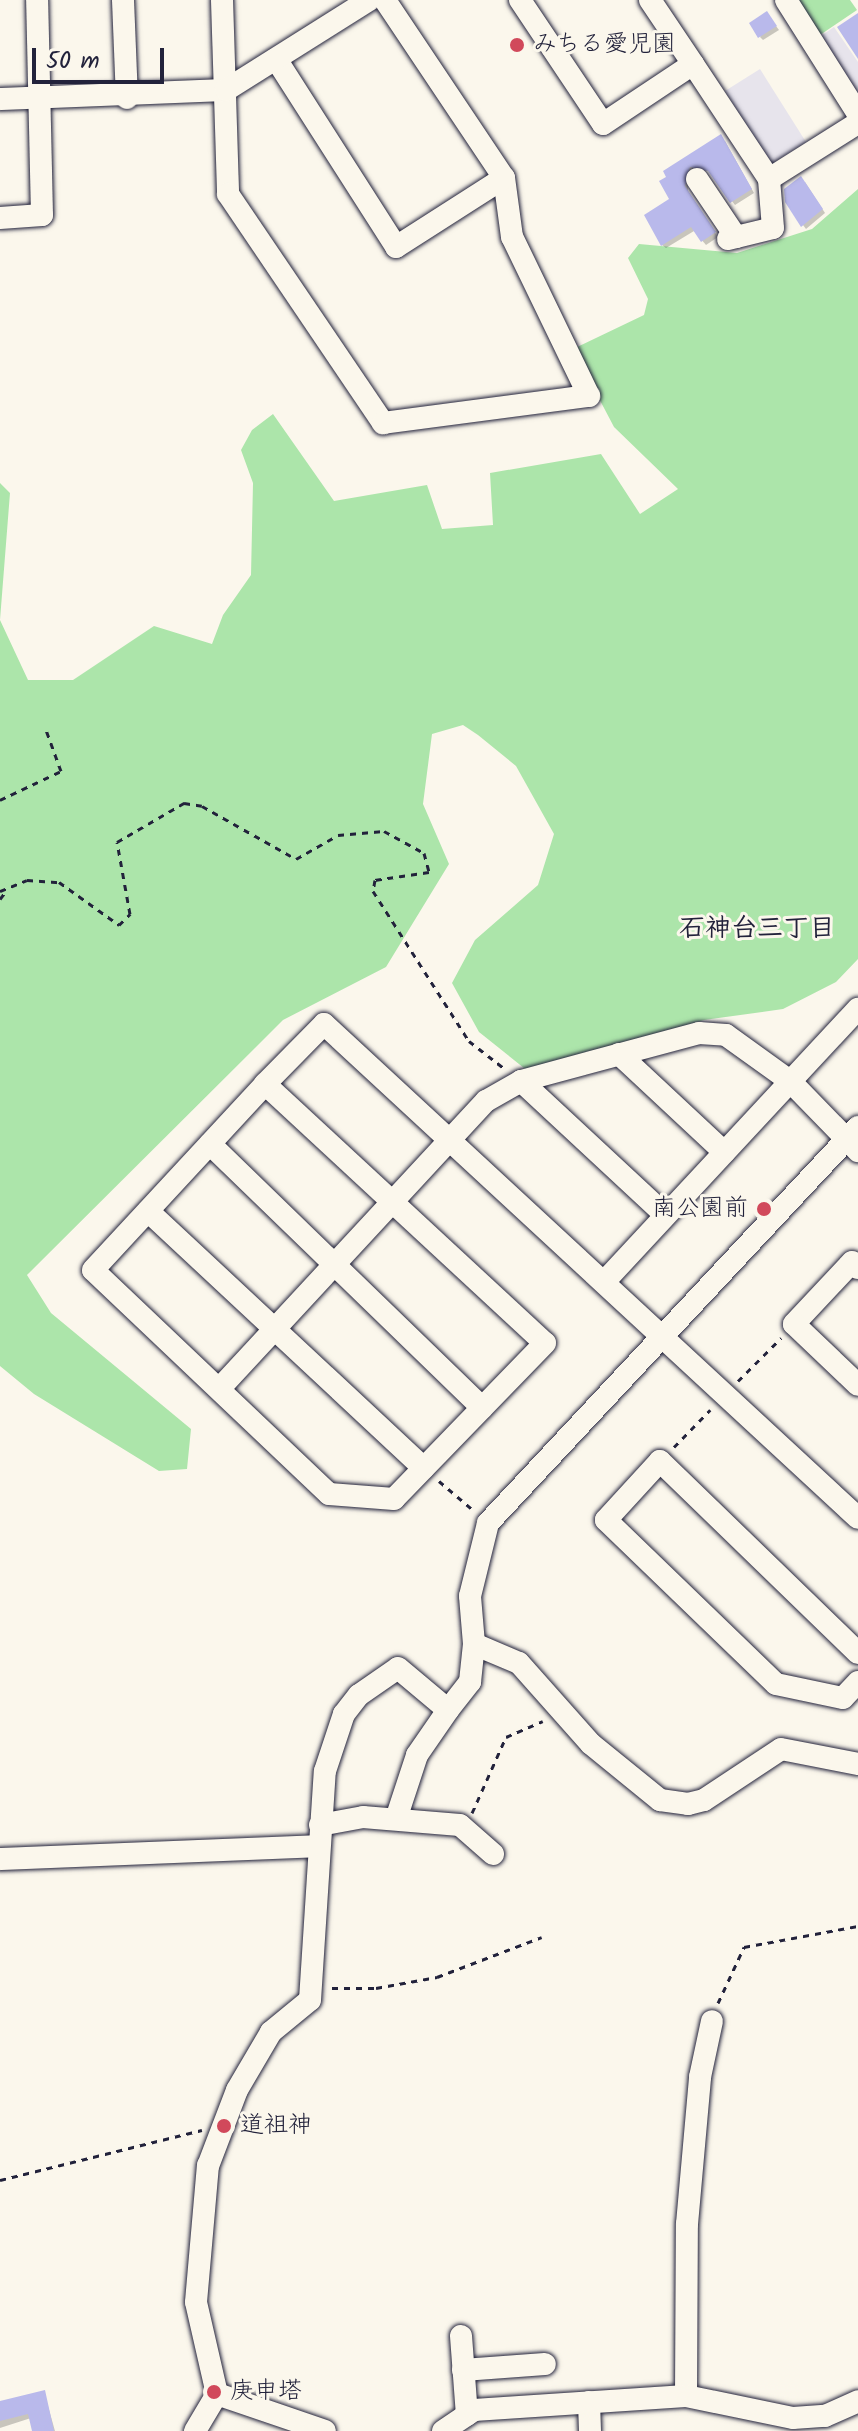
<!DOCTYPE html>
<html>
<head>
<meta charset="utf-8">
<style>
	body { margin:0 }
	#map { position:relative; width:858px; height:2431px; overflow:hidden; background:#fbf7ec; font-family:Kalam,"Klee One",sans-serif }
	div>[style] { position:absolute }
	.built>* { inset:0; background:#e7e4ec }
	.green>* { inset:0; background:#ace5aa }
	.shadow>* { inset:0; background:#0003 }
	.building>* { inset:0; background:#b9b9eb }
	.path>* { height:3px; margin-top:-1.5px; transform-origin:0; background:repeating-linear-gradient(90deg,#22223b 0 6px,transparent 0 12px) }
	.roads { filter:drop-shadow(0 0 2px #22223b) drop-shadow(0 0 2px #22223b) }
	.minor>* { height:22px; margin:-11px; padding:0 11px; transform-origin:11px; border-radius:11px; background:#fbf7ec }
	.dots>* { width:22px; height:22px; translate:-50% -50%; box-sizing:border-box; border:4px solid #fbf7ec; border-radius:50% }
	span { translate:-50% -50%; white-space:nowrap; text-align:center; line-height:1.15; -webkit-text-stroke:6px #fbf7ec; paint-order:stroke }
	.poi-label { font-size:24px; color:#22223b }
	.left { translate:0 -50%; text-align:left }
	.right { translate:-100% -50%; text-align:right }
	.neighbourhood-label { font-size:26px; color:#22223b; font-weight:700 }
	.scale { position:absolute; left:32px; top:48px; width:132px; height:36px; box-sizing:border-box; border:4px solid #22223b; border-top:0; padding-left:10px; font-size:24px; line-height:28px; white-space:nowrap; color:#22223b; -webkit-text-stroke:6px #fbf7ec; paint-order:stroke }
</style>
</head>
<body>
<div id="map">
	<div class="built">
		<div style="clip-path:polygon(834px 27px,858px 62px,858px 98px,818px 38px)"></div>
		<div style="clip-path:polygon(760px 69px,806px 142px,771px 164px,725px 91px)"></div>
	</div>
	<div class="green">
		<div style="clip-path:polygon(798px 0,850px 0,857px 10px,820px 35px)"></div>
		<div style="clip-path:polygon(858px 189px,858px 959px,836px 982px,783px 1009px,704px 1020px,529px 1072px,479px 1032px,452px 983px,475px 940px,538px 885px,554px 834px,516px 766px,478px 735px,463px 725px,432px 734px,423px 804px,449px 864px,386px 967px,283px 1020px,27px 1275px,51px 1313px,191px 1429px,187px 1469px,159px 1471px,34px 1394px,0 1366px,0 483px,10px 493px,0 620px,28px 680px,73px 680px,154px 626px,212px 644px,223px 615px,251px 575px,253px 483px,241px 450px,252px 430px,273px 414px,334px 501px,427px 485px,442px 529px,493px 525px,490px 473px,601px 454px,640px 514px,678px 489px,614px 427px,573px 349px,644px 315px,648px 299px,628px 258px,639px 244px,737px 253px,812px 229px)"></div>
	</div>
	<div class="shadow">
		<div style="clip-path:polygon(770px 18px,779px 30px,763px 40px,760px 37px)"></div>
		<div style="clip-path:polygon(725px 141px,754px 193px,735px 205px,708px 170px,688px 176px,688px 192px,718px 237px,706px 245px,694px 231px,666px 248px,662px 245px,672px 200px,661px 182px)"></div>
		<div style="clip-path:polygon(805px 182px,825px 213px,806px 229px,803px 225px)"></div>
		<div style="clip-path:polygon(44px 2392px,55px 2431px,34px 2431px,31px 2418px,0 2428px,0 2405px)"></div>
	</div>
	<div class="building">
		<div style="clip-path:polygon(767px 11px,777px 26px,758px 38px,749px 23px)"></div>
		<div style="clip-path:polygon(858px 13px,858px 59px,837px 27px)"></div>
		<div style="clip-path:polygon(721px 134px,752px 189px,730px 203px,708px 171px,690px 167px,685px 186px,716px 232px,701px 242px,691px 227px,661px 246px,644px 215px,669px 199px,659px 181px,666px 177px,663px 171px)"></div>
		<div style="clip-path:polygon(801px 176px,823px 209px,801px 227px,785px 202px,784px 189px)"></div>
		<div style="clip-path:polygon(45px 2390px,54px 2431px,32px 2431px,28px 2414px,0 2421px,0 2401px)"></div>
	</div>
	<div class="path">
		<div style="left:0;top:800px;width:68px;rotate:-25.4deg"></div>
		<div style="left:61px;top:771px;width:47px;rotate:-110deg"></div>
		<div style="left:0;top:891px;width:29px;rotate:-22deg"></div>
		<div style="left:27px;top:880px;width:32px;rotate:4deg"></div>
		<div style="left:59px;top:882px;width:74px;rotate:35.6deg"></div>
		<div style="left:119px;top:925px;width:16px;rotate:-45deg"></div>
		<div style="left:130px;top:914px;width:73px;rotate:-100.2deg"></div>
		<div style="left:117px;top:842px;width:78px;rotate:-30.2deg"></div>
		<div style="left:184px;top:803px;width:18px;rotate:9deg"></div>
		<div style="left:202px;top:806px;width:108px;rotate:29.4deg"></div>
		<div style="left:296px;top:859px;width:48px;rotate:-29.7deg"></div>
		<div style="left:338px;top:835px;width:46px;rotate:-5deg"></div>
		<div style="left:384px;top:831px;width:46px;rotate:28.8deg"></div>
		<div style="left:424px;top:853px;width:20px;rotate:75deg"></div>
		<div style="left:429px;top:872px;width:55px;rotate:171.6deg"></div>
		<div style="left:375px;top:880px;width:11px;rotate:100deg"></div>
		<div style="left:373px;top:891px;width:178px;rotate:57.4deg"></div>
		<div style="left:469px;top:1041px;width:46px;rotate:37.9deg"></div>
		<div style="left:0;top:899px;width:10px;rotate:-53deg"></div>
		<div style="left:738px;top:1381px;width:61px;rotate:-45deg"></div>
		<div style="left:674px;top:1447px;width:52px;rotate:-45.8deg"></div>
		<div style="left:439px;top:1481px;width:45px;rotate:40.5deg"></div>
		<div style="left:472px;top:1813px;width:83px;rotate:-65.9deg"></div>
		<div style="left:506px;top:1737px;width:40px;rotate:-23.4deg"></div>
		<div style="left:332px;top:1988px;width:44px"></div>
		<div style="left:376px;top:1988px;width:62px;rotate:-10.2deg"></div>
		<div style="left:437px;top:1977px;width:112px;rotate:-20.9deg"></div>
		<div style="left:718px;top:2003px;width:62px;rotate:-65.1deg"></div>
		<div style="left:744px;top:1947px;width:116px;rotate:-10.4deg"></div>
		<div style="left:0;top:2180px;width:208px;rotate:-13.9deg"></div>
	</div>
	<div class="roads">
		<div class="minor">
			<div style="left:123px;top:0;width:98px;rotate:87.7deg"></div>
			<div style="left:222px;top:0;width:194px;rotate:88.2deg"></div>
			<div style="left:228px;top:194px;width:277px;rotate:55.9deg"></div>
			<div style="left:383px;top:423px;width:208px;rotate:-7.5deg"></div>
			<div style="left:589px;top:396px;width:177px;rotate:-115.8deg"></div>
			<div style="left:512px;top:237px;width:60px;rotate:-97.7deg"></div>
			<div style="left:504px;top:178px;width:214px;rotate:-123.8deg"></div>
			<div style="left:520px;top:0;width:149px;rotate:56.2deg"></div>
			<div style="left:603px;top:124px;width:108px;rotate:-33.7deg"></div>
			<div style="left:693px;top:64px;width:138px;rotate:56.5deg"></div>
			<div style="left:769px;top:179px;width:105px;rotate:-32.2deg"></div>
			<div style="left:650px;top:0;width:77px;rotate:56.1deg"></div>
			<div style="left:786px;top:0;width:135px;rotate:57.7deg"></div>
			<div style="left:276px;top:59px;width:223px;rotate:57.4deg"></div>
			<div style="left:396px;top:247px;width:128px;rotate:-32.6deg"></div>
			<div style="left:0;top:99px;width:226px;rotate:-2.3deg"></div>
			<div style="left:226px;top:90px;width:169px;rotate:-32.2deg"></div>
			<div style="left:697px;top:179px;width:70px;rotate:56.1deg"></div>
			<div style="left:0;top:218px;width:42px;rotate:-4.1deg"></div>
			<div style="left:42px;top:215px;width:215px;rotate:-91.3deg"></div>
			<div style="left:728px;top:239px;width:46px;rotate:-13.7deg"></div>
			<div style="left:773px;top:228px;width:49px;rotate:-94.7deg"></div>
			<div style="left:619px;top:1054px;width:144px;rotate:43deg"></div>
			<div style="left:521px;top:1081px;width:195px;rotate:42.9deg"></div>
			<div style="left:265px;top:1084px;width:381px;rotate:42.8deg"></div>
			<div style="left:545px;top:1343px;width:217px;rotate:134.1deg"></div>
			<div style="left:394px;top:1499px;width:65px;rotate:-175.6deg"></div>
			<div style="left:329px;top:1494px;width:325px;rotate:-136.5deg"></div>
			<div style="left:93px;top:1270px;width:253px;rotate:-47.2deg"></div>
			<div style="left:265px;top:1084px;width:84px;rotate:-45.5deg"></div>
			<div style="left:324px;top:1024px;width:727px;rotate:42.77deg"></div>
			<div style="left:210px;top:1144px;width:379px;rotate:44.1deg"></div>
			<div style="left:148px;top:1211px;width:377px;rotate:43deg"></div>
			<div style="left:858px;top:1268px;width:8px;rotate:-135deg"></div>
			<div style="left:852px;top:1262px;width:85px;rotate:133.1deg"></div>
			<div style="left:794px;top:1324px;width:88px;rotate:43.6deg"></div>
			<div style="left:604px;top:1282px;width:373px;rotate:-47.1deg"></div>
			<div style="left:220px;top:1388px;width:391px;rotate:-47.2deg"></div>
			<div style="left:486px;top:1101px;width:40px;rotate:-29.7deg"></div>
			<div style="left:521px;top:1081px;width:184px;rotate:-15.1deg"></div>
			<div style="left:699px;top:1033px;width:27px;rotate:4deg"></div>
			<div style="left:726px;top:1035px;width:79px;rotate:35.7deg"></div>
			<div style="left:790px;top:1081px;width:98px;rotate:45.8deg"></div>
			<div style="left:474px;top:1644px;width:49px;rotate:22.9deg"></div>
			<div style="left:519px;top:1663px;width:108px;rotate:48.4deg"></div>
			<div style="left:591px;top:1744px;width:89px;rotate:39.1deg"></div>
			<div style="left:660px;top:1800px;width:28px;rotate:8deg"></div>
			<div style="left:688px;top:1804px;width:16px;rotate:-14deg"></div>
			<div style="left:704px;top:1800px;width:92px;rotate:-33.5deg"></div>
			<div style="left:781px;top:1749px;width:78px;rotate:11deg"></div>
			<div style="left:858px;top:1653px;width:276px;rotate:-135.9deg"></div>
			<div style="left:660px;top:1461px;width:80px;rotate:132.5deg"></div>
			<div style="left:606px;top:1520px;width:236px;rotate:44deg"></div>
			<div style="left:776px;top:1684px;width:68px;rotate:11.8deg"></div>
			<div style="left:843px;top:1698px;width:22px;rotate:-47deg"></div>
			<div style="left:396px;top:1819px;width:67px;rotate:-71.8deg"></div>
			<div style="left:417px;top:1755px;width:55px;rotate:-55.4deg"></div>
			<div style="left:320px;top:1825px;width:44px;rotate:-10.5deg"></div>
			<div style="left:363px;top:1817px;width:97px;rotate:4.7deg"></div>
			<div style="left:460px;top:1825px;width:44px;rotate:41.3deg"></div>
			<div style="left:0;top:1859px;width:317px;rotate:-2.3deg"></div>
			<div style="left:461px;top:2336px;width:79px;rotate:85.7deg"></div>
			<div style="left:463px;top:2370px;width:82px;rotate:-4.2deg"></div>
			<div style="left:217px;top:2394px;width:94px;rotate:-102.9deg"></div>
			<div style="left:196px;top:2302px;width:137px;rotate:-85deg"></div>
			<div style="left:208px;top:2166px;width:81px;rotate:-69.1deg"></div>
			<div style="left:237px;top:2090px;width:67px;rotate:-59.6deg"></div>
			<div style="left:271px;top:2032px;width:50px;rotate:-39.4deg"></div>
			<div style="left:310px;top:2000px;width:229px;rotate:-86.3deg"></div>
			<div style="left:325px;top:1771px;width:60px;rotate:-71.6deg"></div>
			<div style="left:344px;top:1714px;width:24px;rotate:-52deg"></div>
			<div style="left:359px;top:1695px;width:47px;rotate:-34.7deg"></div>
			<div style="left:398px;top:1668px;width:65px;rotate:40deg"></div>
			<div style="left:448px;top:1710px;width:36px;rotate:-52deg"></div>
			<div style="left:470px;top:1682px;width:38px;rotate:-84deg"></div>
			<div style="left:474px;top:1644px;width:48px;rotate:-94.8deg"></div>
			<div style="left:470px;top:1596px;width:75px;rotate:-76.1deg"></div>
			<div style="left:488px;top:1523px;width:542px;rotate:-46.94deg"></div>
			<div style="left:686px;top:2396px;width:172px;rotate:-89.7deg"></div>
			<div style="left:687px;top:2224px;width:148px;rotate:-84.9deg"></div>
			<div style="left:700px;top:2077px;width:57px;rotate:-77.9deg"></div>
			<div style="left:589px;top:2402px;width:29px;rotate:88deg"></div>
			<div style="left:195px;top:2431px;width:43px;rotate:-59.3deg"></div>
			<div style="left:217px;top:2394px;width:114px;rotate:18.9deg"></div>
			<div style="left:443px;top:2431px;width:37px;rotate:-34deg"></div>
			<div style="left:474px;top:2410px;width:212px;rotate:-3.8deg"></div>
			<div style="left:686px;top:2396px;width:109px;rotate:11.6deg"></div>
			<div style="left:793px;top:2418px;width:32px;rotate:-4deg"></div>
			<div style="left:825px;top:2416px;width:36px;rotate:-24deg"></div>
		</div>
	</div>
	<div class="dots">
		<div style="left:517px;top:45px;background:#d1495b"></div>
		<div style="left:764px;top:1209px;background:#d1495b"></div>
		<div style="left:224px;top:2126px;background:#d1495b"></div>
		<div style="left:214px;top:2392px;background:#d1495b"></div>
	</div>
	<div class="poi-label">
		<span class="left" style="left:533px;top:45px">みちる愛児園</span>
		<span class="right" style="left:748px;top:1209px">南公園前</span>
		<span class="left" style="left:240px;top:2126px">道祖神</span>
		<span class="left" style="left:230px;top:2392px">庚申塔</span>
	</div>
	<div class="neighbourhood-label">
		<span style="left:757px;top:930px">石神台三丁目</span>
	</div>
	<div class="scale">50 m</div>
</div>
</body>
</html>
